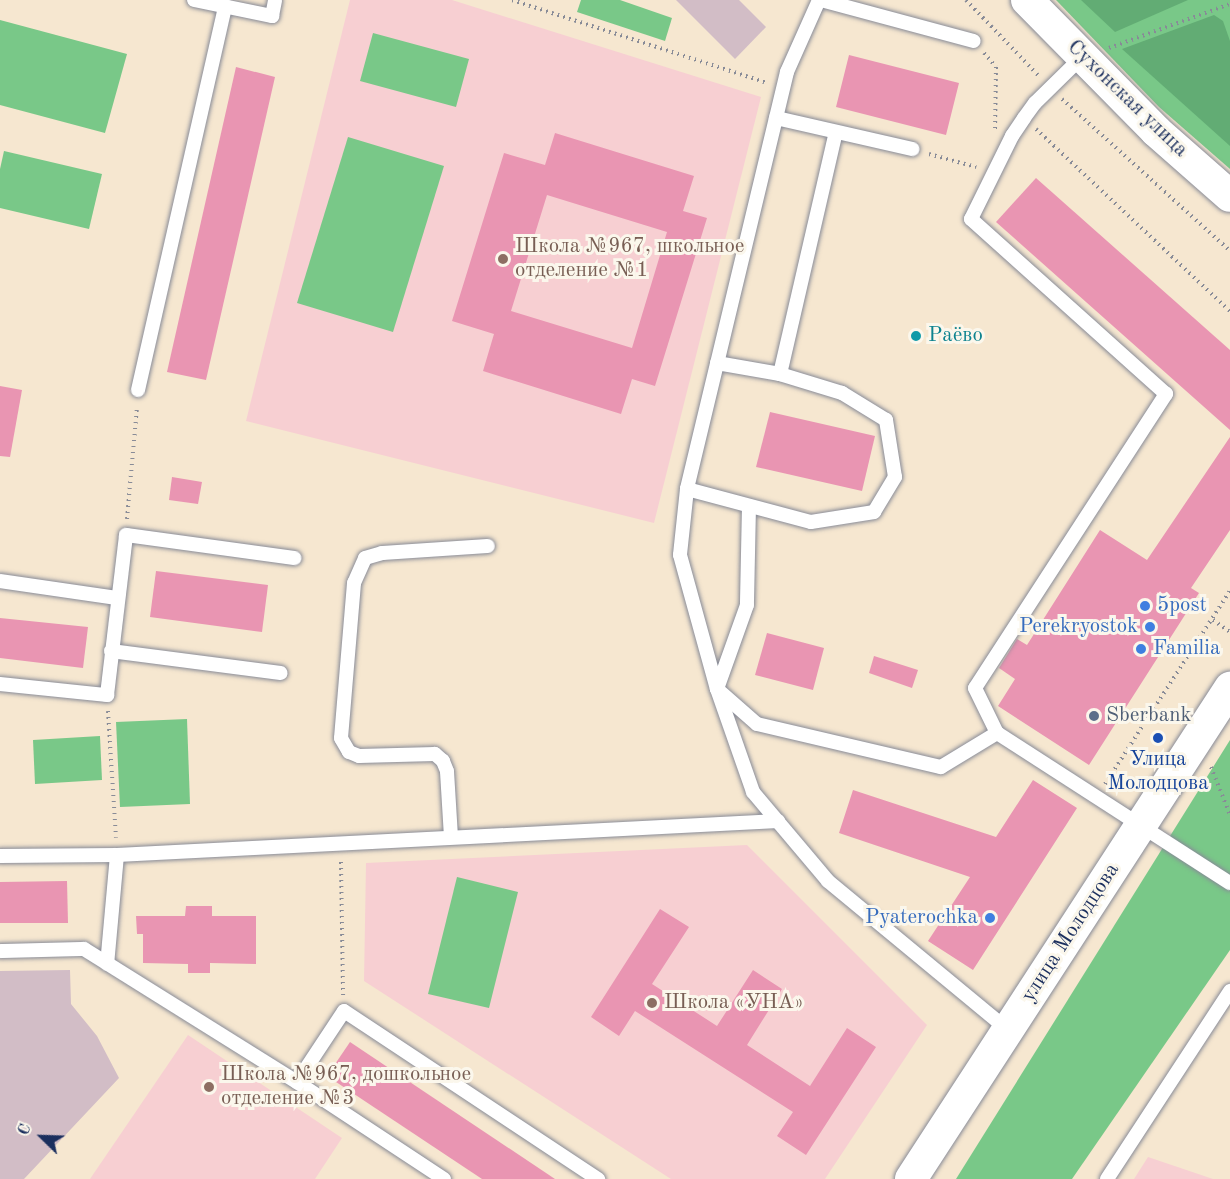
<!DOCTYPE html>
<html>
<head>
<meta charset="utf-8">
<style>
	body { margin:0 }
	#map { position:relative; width:1230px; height:1179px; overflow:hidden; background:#f6e7d0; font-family:"Old Standard TT",serif }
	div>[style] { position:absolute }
	.built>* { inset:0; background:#f7cfd2 }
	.industrial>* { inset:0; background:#d2bdc6 }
	.green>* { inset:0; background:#79c888 }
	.forest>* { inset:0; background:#62ac74 }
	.building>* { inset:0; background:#e995b2 }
	.path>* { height:4px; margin-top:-2px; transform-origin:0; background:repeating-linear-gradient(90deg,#888b97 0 1.5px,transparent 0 6px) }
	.roads { filter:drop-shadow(0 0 2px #888b97) drop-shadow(0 0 2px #888b97) }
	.service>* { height:14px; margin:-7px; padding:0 7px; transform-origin:7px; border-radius:7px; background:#fff }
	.tertiary>* { height:32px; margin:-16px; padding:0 16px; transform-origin:16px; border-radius:16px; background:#fff }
	.dots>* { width:16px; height:16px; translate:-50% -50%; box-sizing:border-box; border:3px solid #fbf7ec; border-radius:50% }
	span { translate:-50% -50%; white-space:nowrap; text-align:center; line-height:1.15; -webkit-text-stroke:6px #fbf7ec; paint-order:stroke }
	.street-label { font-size:21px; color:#1b2f5e }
	.education-label { font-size:21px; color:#785e54 }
	.left { translate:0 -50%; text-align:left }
	.culture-label { font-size:21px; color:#0d838f }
	.shop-label { font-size:21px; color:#366cbe }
	.right { translate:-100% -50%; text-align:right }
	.service-label { font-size:21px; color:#4e5e75 }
	.transit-label { font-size:21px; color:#164399 }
	.north { position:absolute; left:12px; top:1107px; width:60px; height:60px; -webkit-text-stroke:4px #fbf7ec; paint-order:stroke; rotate:293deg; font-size:16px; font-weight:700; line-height:24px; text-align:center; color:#1b2f5e }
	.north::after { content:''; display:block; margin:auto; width:21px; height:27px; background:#1b2f5e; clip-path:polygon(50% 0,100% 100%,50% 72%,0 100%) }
</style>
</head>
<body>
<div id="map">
	<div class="built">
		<div style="clip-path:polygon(350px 0,452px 0,761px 97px,654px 523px,246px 421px)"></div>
		<div style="clip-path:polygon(747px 845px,927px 1025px,825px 1179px,671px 1179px,364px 981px,366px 863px)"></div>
		<div style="clip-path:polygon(188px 1035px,342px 1138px,315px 1179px,90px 1179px)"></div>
		<div style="clip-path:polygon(1148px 1157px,1213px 1179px,1134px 1179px)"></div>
	</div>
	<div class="industrial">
		<div style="clip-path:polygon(676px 0,739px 0,766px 27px,735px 59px)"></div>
		<div style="clip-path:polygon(70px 970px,71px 1004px,97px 1036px,119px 1078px,24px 1179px,0 1179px,0 971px)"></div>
	</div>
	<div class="green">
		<div style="clip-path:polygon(581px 0,620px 0,672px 18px,665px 41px,577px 12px)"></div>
		<div style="clip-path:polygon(1056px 0,1230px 0,1230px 169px,1159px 107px)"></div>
		<div style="clip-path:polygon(0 20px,127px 54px,105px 133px,0 105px)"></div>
		<div style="clip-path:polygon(373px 33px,469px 59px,456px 107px,360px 81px)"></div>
		<div style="clip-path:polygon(348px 137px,444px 166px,393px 332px,297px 303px)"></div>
		<div style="clip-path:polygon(4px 151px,102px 174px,89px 229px,0 208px,0 169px)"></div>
		<div style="clip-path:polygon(187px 719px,190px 804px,120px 807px,116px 722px)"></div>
		<div style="clip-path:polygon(100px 736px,102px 780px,35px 784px,33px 740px)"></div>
		<div style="clip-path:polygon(1230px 740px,1230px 950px,1072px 1179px,956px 1179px)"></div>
		<div style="clip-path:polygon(457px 877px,518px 892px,489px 1008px,428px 994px)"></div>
	</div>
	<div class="forest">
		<div style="clip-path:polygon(1081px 0,1188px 0,1115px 32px)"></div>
		<div style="clip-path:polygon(1214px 15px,1223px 21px,1230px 41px,1230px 146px,1122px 49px)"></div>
	</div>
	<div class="building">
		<div style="clip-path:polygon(849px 55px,959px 83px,946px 135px,836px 107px)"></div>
		<div style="clip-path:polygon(236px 67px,275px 77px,206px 380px,167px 372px)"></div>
		<div style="clip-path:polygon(evenodd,555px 133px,694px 176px,683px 211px,707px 218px,655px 386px,632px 379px,621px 414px,483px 371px,494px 334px,452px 321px,504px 153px,545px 165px,555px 133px,547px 195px,667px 232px,632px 348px,511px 311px,547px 195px)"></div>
		<div style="clip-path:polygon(1036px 178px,1230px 350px,1230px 430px,996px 222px)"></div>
		<div style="clip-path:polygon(0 386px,22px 390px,10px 457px,0 456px)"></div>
		<div style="clip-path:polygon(770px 412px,875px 436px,862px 491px,756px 467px)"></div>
		<div style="clip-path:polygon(1230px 437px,1230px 530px,1191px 588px,1199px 593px,1089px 765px,998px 706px,1015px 679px,999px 668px,1017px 639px,1027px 645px,1100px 530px,1147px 560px)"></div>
		<div style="clip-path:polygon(172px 477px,202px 482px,198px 504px,169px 500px)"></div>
		<div style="clip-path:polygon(156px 571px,268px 585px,262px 632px,150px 617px)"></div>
		<div style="clip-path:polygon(0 618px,88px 627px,83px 668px,0 658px)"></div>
		<div style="clip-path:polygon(767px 633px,824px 648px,813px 690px,755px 675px)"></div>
		<div style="clip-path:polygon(874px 656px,918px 670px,912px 688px,869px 673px)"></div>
		<div style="clip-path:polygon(1033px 780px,1077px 808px,973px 970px,928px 941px,970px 877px,839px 833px,853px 790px,996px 837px)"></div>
		<div style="clip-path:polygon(67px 881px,68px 923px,0 923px,0 882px)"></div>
		<div style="clip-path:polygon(186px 906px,212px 906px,212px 916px,256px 916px,256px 964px,210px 963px,210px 973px,188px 973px,188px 964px,143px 963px,143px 934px,137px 934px,136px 916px,185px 916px)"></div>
		<div style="clip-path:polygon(660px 909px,689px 927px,652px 984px,717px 1026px,753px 970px,782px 989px,747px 1045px,810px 1086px,847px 1028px,876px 1047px,806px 1155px,777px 1136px,793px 1112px,635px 1011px,619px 1036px,591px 1017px)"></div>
		<div style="clip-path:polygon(350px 1042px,555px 1179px,482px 1179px,327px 1076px)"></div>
	</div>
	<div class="path">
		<div style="left:512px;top:0;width:269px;rotate:18deg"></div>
		<div style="left:966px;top:0;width:105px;rotate:46.2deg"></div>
		<div style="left:1109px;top:48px;width:129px;rotate:-20deg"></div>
		<div style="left:984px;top:53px;width:18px;rotate:49deg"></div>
		<div style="left:996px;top:67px;width:62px;rotate:90.9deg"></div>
		<div style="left:1062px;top:99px;width:227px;rotate:42.1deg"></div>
		<div style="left:1036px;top:129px;width:266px;rotate:43.2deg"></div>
		<div style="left:929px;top:154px;width:49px;rotate:15.5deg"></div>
		<div style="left:127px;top:519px;width:112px;rotate:-84.9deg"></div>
		<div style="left:1213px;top:620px;width:21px;rotate:35deg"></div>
		<div style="left:108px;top:711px;width:127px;rotate:86.4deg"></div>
		<div style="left:1211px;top:767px;width:52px;rotate:68.4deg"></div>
		<div style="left:1105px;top:784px;width:230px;rotate:-57.1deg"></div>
		<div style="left:341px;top:862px;width:133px;rotate:89.1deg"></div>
	</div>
	<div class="roads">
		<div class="service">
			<div style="left:194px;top:0;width:80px;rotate:11.6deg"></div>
			<div style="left:272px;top:16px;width:16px;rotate:-79deg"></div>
			<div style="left:819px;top:0;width:79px;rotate:114deg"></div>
			<div style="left:787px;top:72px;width:429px;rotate:103.5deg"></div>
			<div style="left:687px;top:489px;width:66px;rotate:96.1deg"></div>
			<div style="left:680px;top:555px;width:139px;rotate:74.6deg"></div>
			<div style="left:717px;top:689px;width:53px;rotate:41.2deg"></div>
			<div style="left:757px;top:724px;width:189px;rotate:13.2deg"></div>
			<div style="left:941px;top:767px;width:66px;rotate:-31.3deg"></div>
			<div style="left:997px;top:733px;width:277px;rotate:32.8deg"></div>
			<div style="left:821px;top:0;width:158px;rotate:15deg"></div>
			<div style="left:776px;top:118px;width:140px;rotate:12.8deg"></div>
			<div style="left:717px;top:363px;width:64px;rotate:9.9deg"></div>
			<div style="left:780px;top:374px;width:248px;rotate:-77deg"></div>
			<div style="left:138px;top:390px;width:394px;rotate:-77.2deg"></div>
			<div style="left:687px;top:489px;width:128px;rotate:14.9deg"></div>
			<div style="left:811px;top:522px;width:64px;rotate:-9deg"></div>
			<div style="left:874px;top:512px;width:41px;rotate:-59deg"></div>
			<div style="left:895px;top:477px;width:58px;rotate:-99deg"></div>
			<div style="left:886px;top:420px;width:52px;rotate:-148.5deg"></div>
			<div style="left:842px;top:393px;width:65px;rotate:-163deg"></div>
			<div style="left:749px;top:506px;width:99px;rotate:91.2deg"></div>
			<div style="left:747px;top:605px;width:89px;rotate:109.7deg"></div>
			<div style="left:717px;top:689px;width:109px;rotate:70.7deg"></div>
			<div style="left:753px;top:792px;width:116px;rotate:49.9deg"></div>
			<div style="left:828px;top:881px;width:234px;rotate:39.6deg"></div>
			<div style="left:0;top:581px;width:118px;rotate:8.3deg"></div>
			<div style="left:111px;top:651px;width:171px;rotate:7.4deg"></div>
			<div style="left:0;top:684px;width:108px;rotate:5.9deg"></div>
			<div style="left:107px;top:695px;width:161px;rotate:-83.2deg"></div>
			<div style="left:126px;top:535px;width:170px;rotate:7.8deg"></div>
			<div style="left:997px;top:733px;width:50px;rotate:-116.1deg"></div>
			<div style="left:975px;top:688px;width:351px;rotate:-57deg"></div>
			<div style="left:1166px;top:394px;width:262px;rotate:-138.1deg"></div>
			<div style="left:971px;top:219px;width:93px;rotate:-63.7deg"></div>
			<div style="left:1012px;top:136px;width:22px;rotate:-56deg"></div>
			<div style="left:1024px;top:118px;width:19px;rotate:-54deg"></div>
			<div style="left:1035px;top:103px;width:66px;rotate:-44.4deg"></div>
			<div style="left:451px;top:837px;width:66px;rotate:-93.5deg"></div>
			<div style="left:447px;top:771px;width:11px;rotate:-112deg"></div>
			<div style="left:443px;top:761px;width:11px;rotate:-139deg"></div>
			<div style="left:435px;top:754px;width:76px;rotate:178.5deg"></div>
			<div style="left:359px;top:756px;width:11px;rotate:-158deg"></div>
			<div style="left:349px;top:752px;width:16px;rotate:-120deg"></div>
			<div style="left:341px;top:738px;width:156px;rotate:-85.2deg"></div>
			<div style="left:354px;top:583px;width:27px;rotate:-66deg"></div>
			<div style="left:365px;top:558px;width:18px;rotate:-16deg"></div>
			<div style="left:382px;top:553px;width:106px;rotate:-3.8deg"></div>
			<div style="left:117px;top:855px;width:662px;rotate:-2.94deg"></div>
			<div style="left:0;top:856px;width:117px;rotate:-0.5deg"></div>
			<div style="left:117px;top:855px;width:109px;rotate:95.2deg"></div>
			<div style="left:0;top:951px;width:84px;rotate:-1.4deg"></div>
			<div style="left:84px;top:949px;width:251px;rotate:32deg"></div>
			<div style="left:444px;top:1179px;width:176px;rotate:-146.6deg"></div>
			<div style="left:297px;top:1082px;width:85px;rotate:-56.5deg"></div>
			<div style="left:344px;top:1011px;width:305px;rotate:33.5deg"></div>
			<div style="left:1107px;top:1179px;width:225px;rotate:-56.8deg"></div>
		</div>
		<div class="tertiary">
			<div style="left:1027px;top:0;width:184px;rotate:45.4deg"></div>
			<div style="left:1156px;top:131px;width:98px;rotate:41.3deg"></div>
			<div style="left:911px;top:1179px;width:586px;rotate:-56.99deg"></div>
		</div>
	</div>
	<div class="dots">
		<div style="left:503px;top:259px;background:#8d6e63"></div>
		<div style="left:916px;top:336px;background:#0f9aa8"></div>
		<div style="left:1145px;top:606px;background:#3f7fe0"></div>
		<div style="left:1150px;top:627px;background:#3f7fe0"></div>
		<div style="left:1141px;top:649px;background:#3f7fe0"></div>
		<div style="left:1094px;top:716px;background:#5c6f8a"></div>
		<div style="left:1158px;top:738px;background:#1a4fb4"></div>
		<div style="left:990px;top:918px;background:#3f7fe0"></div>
		<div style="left:652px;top:1003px;background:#8d6e63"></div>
		<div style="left:209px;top:1087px;background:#8d6e63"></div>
	</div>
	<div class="street-label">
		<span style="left:1127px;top:99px;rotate:44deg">Сухонская улица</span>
		<span style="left:1071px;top:933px;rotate:-57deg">улица Молодцова</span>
	</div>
	<div class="education-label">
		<span class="left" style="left:515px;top:259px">Школа №967, школьное<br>отделение №1</span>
		<span class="left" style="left:664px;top:1003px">Школа «УНА»</span>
		<span class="left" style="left:221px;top:1087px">Школа №967, дошкольное<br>отделение №3</span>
	</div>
	<div class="culture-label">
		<span class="left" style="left:928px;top:336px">Раёво</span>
	</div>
	<div class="shop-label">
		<span class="left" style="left:1157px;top:606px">5post</span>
		<span class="right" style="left:1138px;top:627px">Perekryostok</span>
		<span class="left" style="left:1153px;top:649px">Familia</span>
		<span class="right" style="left:978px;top:918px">Pyaterochka</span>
	</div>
	<div class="service-label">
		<span class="left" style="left:1106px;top:716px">Sberbank</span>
	</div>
	<div class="transit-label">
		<span style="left:1158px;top:772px">Улица<br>Молодцова</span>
	</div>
	<div class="north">С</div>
</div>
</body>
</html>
